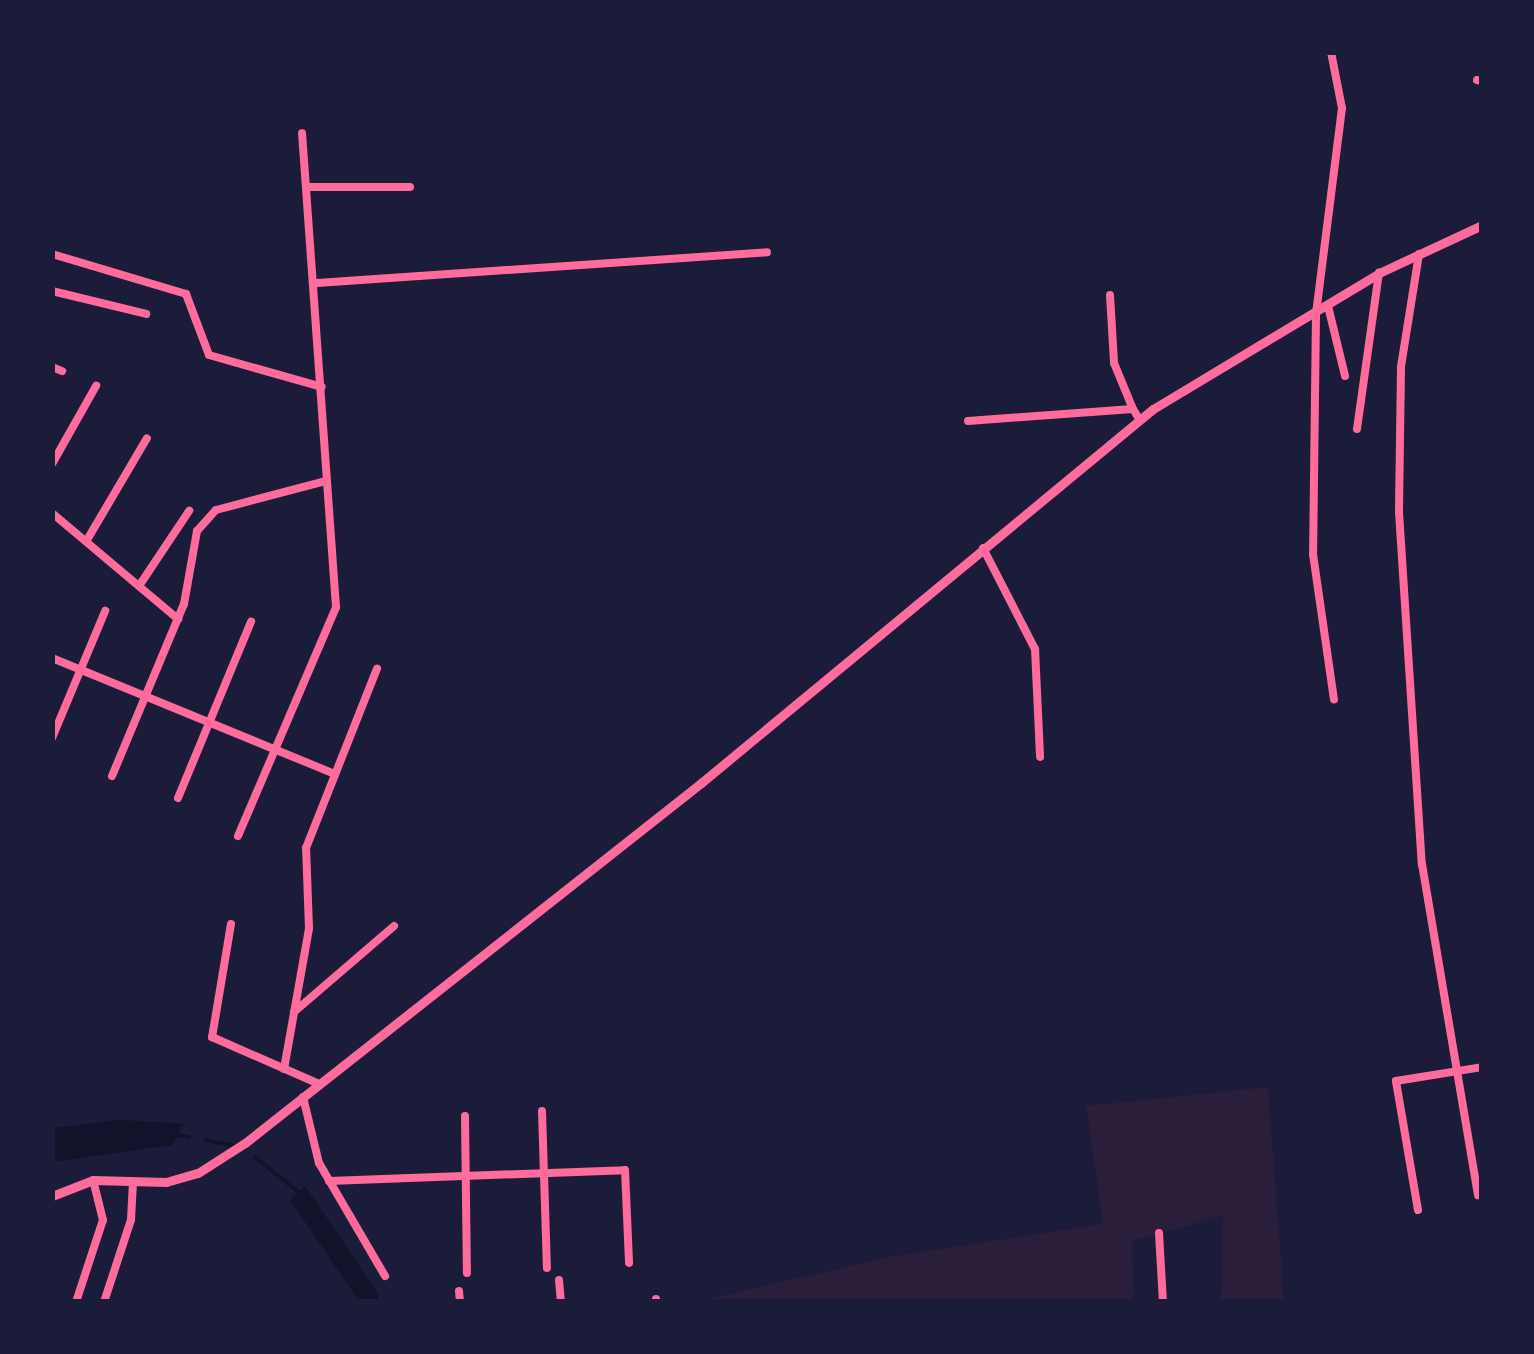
<!DOCTYPE html>
<html>
<head>
<meta charset="utf-8">
<style>
	body { margin:0 }
	#map { position:relative; width:1534px; height:1354px; overflow:hidden; background:#1b1b3a; font-family:"Alegreya Sans",sans-serif }
	div>[style] { position:absolute }
	.green>* { inset:0; background:#2a1e3b }
	.water>* { inset:0; background:#12122b }
	.stream>* { height:4px; margin:-2px; padding:0 2px; transform-origin:2px; border-radius:2px; background:#12122b }
	.minor>* { height:8px; margin:-4px; padding:0 4px; transform-origin:4px; border-radius:4px; background:#ff6b9d }
	.tertiary>* { height:9px; margin:-4.5px; padding:0 4.5px; transform-origin:4.5px; border-radius:4.5px; background:#ff6b9d }
	span { translate:-50% -50%; white-space:nowrap; text-align:center; line-height:1.15; -webkit-text-stroke:8px #1b1b3a; paint-order:stroke }
	.frame { position:absolute; inset:0; border:55px solid #1b1b3a; pointer-events:none }
</style>
</head>
<body>
<div id="map">
	<div class="green">
		<div style="clip-path:polygon(1268px 1087px,1284px 1301px,1221px 1301px,1223px 1216px,1132px 1241px,1134px 1301px,695px 1302px,894px 1256px,1103px 1224px,1086px 1106px)"></div>
	</div>
	<div class="water">
		<div style="clip-path:polygon(121px 1120px,184px 1124px,172px 1145px,53px 1162px,53px 1128px)"></div>
		<div style="clip-path:polygon(305px 1186px,378px 1293px,378px 1301px,359px 1301px,290px 1200px)"></div>
	</div>
	<div class="stream">
		<div style="left:177px;top:1135px;width:12px;rotate:9deg"></div>
		<div style="left:206px;top:1140px;width:30px;rotate:12deg"></div>
		<div style="left:255px;top:1157px;width:60px;rotate:39deg"></div>
	</div>
	<div class="minor">
		<div style="left:1331px;top:52px;width:57px;rotate:78.9deg"></div>
		<div style="left:1342px;top:108px;width:208px;rotate:97.2deg"></div>
		<div style="left:1316px;top:314px;width:240px;rotate:90.7deg"></div>
		<div style="left:1313px;top:554px;width:147px;rotate:81.8deg"></div>
		<div style="left:1477px;top:80px;width:5px;rotate:11deg"></div>
		<div style="left:308px;top:187px;width:102px"></div>
		<div style="left:52px;top:254px;width:140px;rotate:16.6deg"></div>
		<div style="left:186px;top:294px;width:65px;rotate:69.3deg"></div>
		<div style="left:209px;top:355px;width:117px;rotate:15.8deg"></div>
		<div style="left:1419px;top:254px;width:114px;rotate:99.1deg"></div>
		<div style="left:1401px;top:367px;width:145px;rotate:90.8deg"></div>
		<div style="left:1399px;top:512px;width:353px;rotate:86.3deg"></div>
		<div style="left:1422px;top:864px;width:336px;rotate:80.4deg"></div>
		<div style="left:317px;top:283px;width:451px;rotate:-3.9deg"></div>
		<div style="left:52px;top:291px;width:97px;rotate:13.7deg"></div>
		<div style="left:1110px;top:295px;width:68px;rotate:86.6deg"></div>
		<div style="left:1114px;top:363px;width:50px;rotate:67.6deg"></div>
		<div style="left:1328px;top:306px;width:72px;rotate:76.3deg"></div>
		<div style="left:52px;top:367px;width:11px;rotate:22deg"></div>
		<div style="left:968px;top:421px;width:165px;rotate:-4.2deg"></div>
		<div style="left:1133px;top:409px;width:13px;rotate:58deg"></div>
		<div style="left:1357px;top:429px;width:158px;rotate:-82deg"></div>
		<div style="left:52px;top:464px;width:90px;rotate:-60.6deg"></div>
		<div style="left:52px;top:513px;width:165px;rotate:40.1deg"></div>
		<div style="left:87px;top:540px;width:118px;rotate:-59.5deg"></div>
		<div style="left:983px;top:548px;width:114px;rotate:62.8deg"></div>
		<div style="left:1035px;top:649px;width:108px;rotate:87.3deg"></div>
		<div style="left:141px;top:583px;width:87px;rotate:-56.3deg"></div>
		<div style="left:52px;top:658px;width:306px;rotate:22.3deg"></div>
		<div style="left:52px;top:738px;width:138px;rotate:-67.3deg"></div>
		<div style="left:112px;top:776px;width:186px;rotate:-67.3deg"></div>
		<div style="left:184px;top:604px;width:74px;rotate:-79.9deg"></div>
		<div style="left:197px;top:531px;width:28px;rotate:-48deg"></div>
		<div style="left:216px;top:510px;width:114px;rotate:-14.8deg"></div>
		<div style="left:178px;top:798px;width:191px;rotate:-67.5deg"></div>
		<div style="left:238px;top:836px;width:249px;rotate:-66.8deg"></div>
		<div style="left:336px;top:607px;width:475px;rotate:-94.1deg"></div>
		<div style="left:231px;top:924px;width:115px;rotate:99.5deg"></div>
		<div style="left:212px;top:1037px;width:117px;rotate:23.7deg"></div>
		<div style="left:294px;top:1012px;width:132px;rotate:-40.7deg"></div>
		<div style="left:284px;top:1069px;width:143px;rotate:-79.9deg"></div>
		<div style="left:309px;top:928px;width:80px;rotate:-92.1deg"></div>
		<div style="left:306px;top:848px;width:193px;rotate:-68.4deg"></div>
		<div style="left:303px;top:1097px;width:68px;rotate:76.4deg"></div>
		<div style="left:319px;top:1163px;width:131px;rotate:59.7deg"></div>
		<div style="left:542px;top:1111px;width:157px;rotate:88.2deg"></div>
		<div style="left:465px;top:1116px;width:157px;rotate:89.3deg"></div>
		<div style="left:329px;top:1181px;width:296px;rotate:-2.1deg"></div>
		<div style="left:625px;top:1170px;width:93px;rotate:87.5deg"></div>
		<div style="left:1418px;top:1210px;width:131px;rotate:-99.7deg"></div>
		<div style="left:1396px;top:1081px;width:87px;rotate:-9.2deg"></div>
		<div style="left:1159px;top:1233px;width:69px;rotate:86.7deg"></div>
		<div style="left:559px;top:1280px;width:22px;rotate:85deg"></div>
		<div style="left:459px;top:1291px;width:11px;rotate:85deg"></div>
		<div style="left:656px;top:1299px;width:3px;rotate:90deg"></div>
		<div style="left:76px;top:1302px;width:86px;rotate:-71.8deg"></div>
		<div style="left:103px;top:1220px;width:41px;rotate:-104deg"></div>
		<div style="left:104px;top:1302px;width:86px;rotate:-71.8deg"></div>
		<div style="left:131px;top:1220px;width:38px;rotate:-87deg"></div>
	</div>
	<div class="tertiary">
		<div style="left:52px;top:1196px;width:44px;rotate:-21.3deg"></div>
		<div style="left:93px;top:1180px;width:73px;rotate:1.6deg"></div>
		<div style="left:166px;top:1182px;width:33px;rotate:-16deg"></div>
		<div style="left:198px;top:1173px;width:56px;rotate:-32.6deg"></div>
		<div style="left:245px;top:1143px;width:581px;rotate:-38.29deg"></div>
		<div style="left:701px;top:783px;width:587px;rotate:-39.61deg"></div>
		<div style="left:1153px;top:409px;width:264px;rotate:-31deg"></div>
		<div style="left:1379px;top:273px;width:114px;rotate:-25deg"></div>
	</div>
	<div class="frame"></div>
</div>
</body>
</html>
